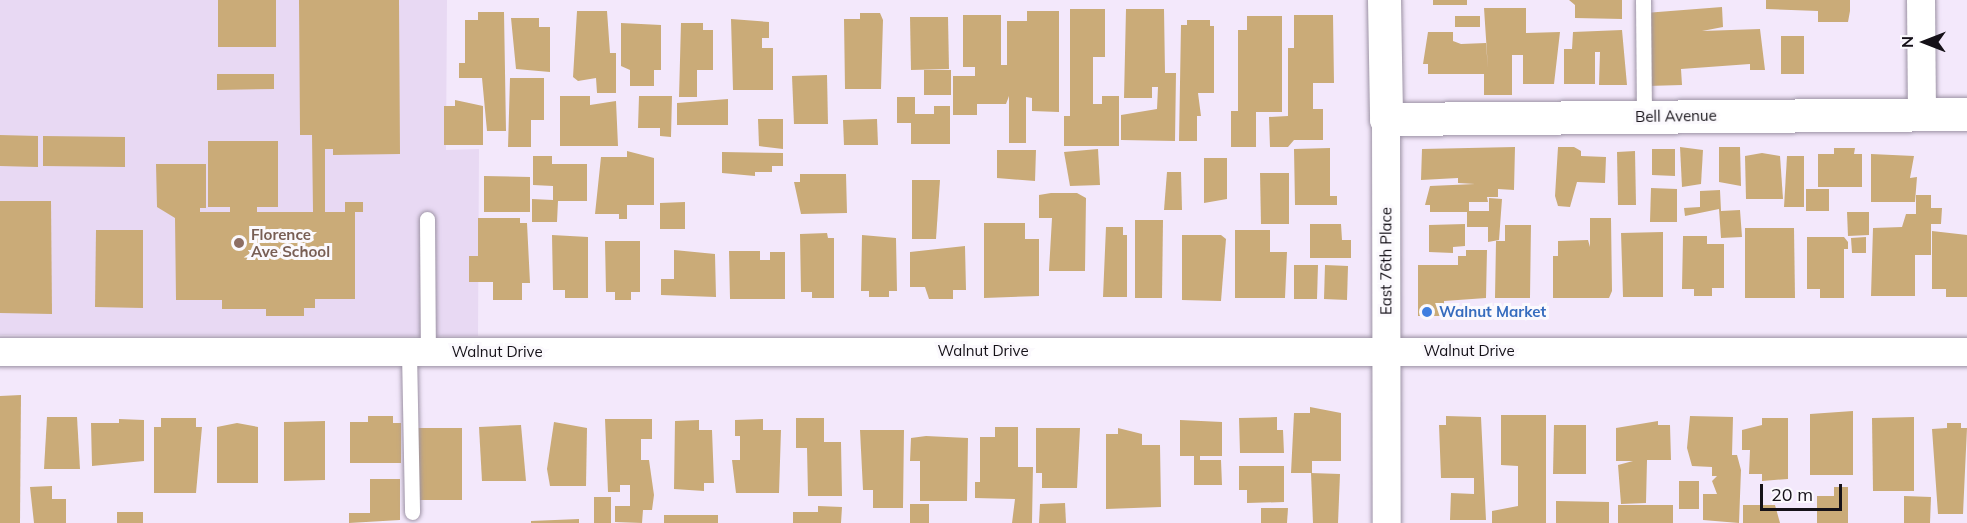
<!DOCTYPE html>
<html>
<head>
<meta charset="utf-8">
<style>
	body { margin:0 }
	#map { position:relative; width:1967px; height:523px; overflow:hidden; background:#f3e8fb; font-family:Mulish,sans-serif }
	div>[style] { position:absolute }
	.built>* { inset:0; background:#e8d9f3 }
	.building>* { inset:0; background:#caab78 }
	.roads { filter:drop-shadow(0 0 2px #9c92a4) drop-shadow(0 0 2px #9c92a4) }
	.lane>* { height:15px; margin:-7.5px; padding:0 7.5px; transform-origin:7.5px; border-radius:7.5px; background:#fff }
	.street>* { height:28px; margin:-14px; padding:0 14px; transform-origin:14px; border-radius:14px; background:#fff }
	.secondary>* { height:33px; margin:-16.5px; padding:0 16.5px; transform-origin:16.5px; border-radius:16.5px; background:#fff }
	.dots>* { width:16px; height:16px; translate:-50% -50%; box-sizing:border-box; border:3px solid #fbf9fd; border-radius:50% }
	span { translate:-50% -50%; white-space:nowrap; text-align:center; line-height:1.15; -webkit-text-stroke:6px #fbf9fd; paint-order:stroke }
	.street-label { font-size:15px; color:#151118 }
	.education-label { font-size:15px; color:#785e54; font-weight:700 }
	.left { translate:0 -50%; text-align:left }
	.shop-label { font-size:15px; color:#366cbe; font-weight:700 }
	.north { position:absolute; left:1895px; top:12px; width:60px; height:60px; -webkit-text-stroke:4px #fbf9fd; paint-order:stroke; rotate:270deg; font-size:16px; font-weight:700; line-height:24px; text-align:center; color:#151118 }
	.north::after { content:''; display:block; margin:auto; width:21px; height:27px; background:#151118; clip-path:polygon(50% 0,100% 100%,50% 72%,0 100%) }
	.scale { position:absolute; left:1760px; top:484px; width:82px; height:27px; box-sizing:border-box; border:3px solid #151118; border-top:0; padding-left:8px; font-size:18px; line-height:21px; white-space:nowrap; color:#151118; -webkit-text-stroke:4px #fbf9fd; paint-order:stroke }
</style>
</head>
<body>
<div id="map">
	<div class="built">
		<div style="clip-path:polygon(0 0,447px 0,446px 150px,479px 149px,478px 336px,0 335px)"></div>
	</div>
	<div class="building">
		<div style="clip-path:polygon(218px 0,276px 0,276px 47px,218px 47px)"></div>
		<div style="clip-path:polygon(299px 0,399px 0,400px 154px,333px 155px,333px 149px,325px 149px,325px 212px,345px 212px,345px 202px,363px 202px,363px 212px,355px 212px,355px 299px,315px 299px,315px 308px,304px 308px,304px 316px,266px 316px,266px 309px,222px 309px,222px 300px,176px 300px,175px 218px,157px 207px,156px 164px,206px 164px,206px 208px,200px 208px,200px 212px,230px 212px,230px 207px,208px 207px,208px 141px,278px 141px,278px 207px,257px 207px,257px 212px,313px 212px,312px 135px,300px 135px)"></div>
		<div style="clip-path:polygon(1433px 0,1467px 0,1467px 5px,1433px 5px)"></div>
		<div style="clip-path:polygon(1569px 0,1622px 0,1622px 19px,1575px 18px,1575px 5px)"></div>
		<div style="clip-path:polygon(1766px 0,1850px 0,1850px 11px,1848px 22px,1818px 22px,1818px 11px,1766px 9px)"></div>
		<div style="clip-path:polygon(1722px 7px,1723px 27px,1702px 31px,1760px 29px,1765px 70px,1750px 70px,1750px 64px,1681px 69px,1682px 85px,1647px 86px,1645px 13px)"></div>
		<div style="clip-path:polygon(1484px 8px,1526px 8px,1526px 33px,1560px 32px,1554px 84px,1523px 84px,1523px 55px,1512px 55px,1512px 95px,1484px 95px,1484px 74px,1428px 74px,1428px 64px,1423px 64px,1428px 32px,1453px 32px,1453px 41px,1461px 44px,1486px 43px,1488px 69px)"></div>
		<div style="clip-path:polygon(1070px 9px,1105px 9px,1105px 57px,1093px 57px,1093px 104px,1102px 104px,1102px 96px,1119px 96px,1119px 146px,1064px 146px,1064px 116px,1070px 116px)"></div>
		<div style="clip-path:polygon(1126px 9px,1164px 9px,1165px 73px,1176px 73px,1175px 141px,1121px 140px,1121px 115px,1157px 109px,1158px 87px,1152px 87px,1152px 98px,1124px 98px)"></div>
		<div style="clip-path:polygon(577px 11px,607px 11px,610px 53px,616px 53px,616px 93px,597px 93px,596px 78px,578px 81px,573px 77px)"></div>
		<div style="clip-path:polygon(1027px 11px,1059px 11px,1059px 112px,1032px 111px,1032px 98px,1026px 97px,1026px 143px,1009px 143px,1009px 96px,1006px 104px,977px 104px,977px 115px,953px 115px,953px 76px,975px 76px,975px 67px,963px 67px,963px 15px,1001px 15px,1001px 65px,1007px 65px,1007px 21px,1027px 21px)"></div>
		<div style="clip-path:polygon(478px 12px,504px 12px,506px 131px,487px 131px,482px 78px,459px 78px,459px 63px,465px 63px,465px 20px,478px 20px)"></div>
		<div style="clip-path:polygon(860px 13px,880px 13px,883px 20px,881px 89px,845px 89px,844px 19px,860px 19px)"></div>
		<div style="clip-path:polygon(1294px 15px,1333px 15px,1334px 83px,1313px 83px,1313px 109px,1323px 109px,1323px 140px,1294px 140px,1288px 147px,1270px 147px,1269px 117px,1288px 116px,1288px 48px,1294px 48px)"></div>
		<div style="clip-path:polygon(1247px 16px,1282px 16px,1282px 112px,1256px 112px,1256px 147px,1231px 147px,1231px 111px,1238px 111px,1238px 30px,1247px 30px)"></div>
		<div style="clip-path:polygon(1455px 16px,1480px 16px,1480px 27px,1455px 27px)"></div>
		<div style="clip-path:polygon(910px 17px,948px 17px,949px 69px,911px 70px)"></div>
		<div style="clip-path:polygon(511px 18px,539px 18px,539px 27px,550px 27px,550px 72px,516px 69px)"></div>
		<div style="clip-path:polygon(731px 19px,769px 22px,769px 38px,762px 38px,762px 48px,773px 48px,773px 90px,733px 90px)"></div>
		<div style="clip-path:polygon(1187px 20px,1210px 20px,1210px 26px,1214px 26px,1214px 93px,1198px 93px,1201px 116px,1197px 116px,1197px 141px,1179px 141px,1181px 25px,1187px 25px)"></div>
		<div style="clip-path:polygon(621px 23px,661px 25px,661px 70px,654px 70px,654px 86px,630px 86px,630px 70px,621px 66px)"></div>
		<div style="clip-path:polygon(681px 23px,703px 23px,703px 30px,713px 30px,713px 70px,697px 70px,697px 97px,679px 97px)"></div>
		<div style="clip-path:polygon(1622px 30px,1627px 85px,1599px 85px,1600px 52px,1595px 52px,1595px 84px,1564px 84px,1564px 49px,1572px 49px,1573px 32px)"></div>
		<div style="clip-path:polygon(1781px 36px,1804px 36px,1804px 74px,1781px 74px)"></div>
		<div style="clip-path:polygon(924px 70px,951px 70px,951px 95px,924px 95px)"></div>
		<div style="clip-path:polygon(217px 74px,274px 74px,274px 89px,217px 90px)"></div>
		<div style="clip-path:polygon(827px 75px,828px 124px,794px 124px,792px 76px)"></div>
		<div style="clip-path:polygon(510px 78px,544px 78px,544px 120px,531px 120px,531px 147px,508px 147px)"></div>
		<div style="clip-path:polygon(560px 96px,590px 96px,590px 105px,616px 101px,618px 146px,560px 146px)"></div>
		<div style="clip-path:polygon(639px 96px,672px 96px,671px 137px,660px 136px,660px 128px,638px 128px)"></div>
		<div style="clip-path:polygon(897px 97px,915px 97px,915px 114px,934px 114px,934px 106px,950px 106px,950px 144px,911px 144px,911px 123px,897px 123px)"></div>
		<div style="clip-path:polygon(728px 99px,728px 125px,677px 125px,677px 103px)"></div>
		<div style="clip-path:polygon(455px 100px,483px 106px,483px 145px,444px 145px,444px 106px,455px 106px)"></div>
		<div style="clip-path:polygon(758px 119px,783px 119px,783px 149px,759px 146px)"></div>
		<div style="clip-path:polygon(877px 119px,878px 145px,844px 145px,843px 120px)"></div>
		<div style="clip-path:polygon(0 135px,38px 136px,38px 167px,0 166px)"></div>
		<div style="clip-path:polygon(43px 136px,125px 137px,125px 167px,43px 166px)"></div>
		<div style="clip-path:polygon(1515px 147px,1514px 190px,1498px 189px,1498px 197px,1487px 197px,1488px 202px,1469px 202px,1469px 211px,1489px 211px,1489px 198px,1502px 199px,1499px 240px,1488px 242px,1488px 227px,1467px 227px,1467px 212px,1430px 212px,1430px 205px,1425px 205px,1430px 186px,1475px 184px,1458px 183px,1458px 178px,1421px 180px,1422px 149px)"></div>
		<div style="clip-path:polygon(1558px 147px,1574px 147px,1581px 151px,1581px 156px,1606px 157px,1605px 183px,1577px 182px,1570px 207px,1558px 206px,1555px 196px)"></div>
		<div style="clip-path:polygon(1680px 147px,1703px 150px,1701px 184px,1682px 187px)"></div>
		<div style="clip-path:polygon(1719px 147px,1740px 147px,1741px 186px,1719px 182px)"></div>
		<div style="clip-path:polygon(1330px 148px,1330px 196px,1337px 196px,1337px 205px,1295px 205px,1294px 149px)"></div>
		<div style="clip-path:polygon(1834px 148px,1855px 148px,1854px 154px,1862px 154px,1862px 187px,1818px 187px,1818px 154px,1834px 154px)"></div>
		<div style="clip-path:polygon(1098px 149px,1100px 185px,1070px 186px,1064px 152px)"></div>
		<div style="clip-path:polygon(1652px 149px,1675px 149px,1675px 176px,1652px 175px)"></div>
		<div style="clip-path:polygon(997px 150px,1036px 150px,1035px 181px,997px 178px)"></div>
		<div style="clip-path:polygon(627px 151px,654px 158px,654px 205px,627px 205px,627px 219px,619px 219px,619px 214px,595px 214px,601px 157px,627px 157px)"></div>
		<div style="clip-path:polygon(1635px 151px,1636px 205px,1618px 205px,1617px 152px)"></div>
		<div style="clip-path:polygon(722px 152px,783px 153px,783px 166px,772px 166px,772px 172px,755px 172px,755px 176px,722px 173px)"></div>
		<div style="clip-path:polygon(1762px 153px,1780px 156px,1783px 199px,1746px 199px,1745px 156px)"></div>
		<div style="clip-path:polygon(1871px 154px,1914px 156px,1910px 178px,1917px 177px,1915px 202px,1871px 202px)"></div>
		<div style="clip-path:polygon(533px 156px,552px 156px,552px 164px,587px 164px,587px 201px,558px 201px,557px 222px,532px 222px,532px 199px,553px 200px,553px 186px,533px 185px)"></div>
		<div style="clip-path:polygon(1787px 156px,1804px 156px,1804px 207px,1784px 207px)"></div>
		<div style="clip-path:polygon(1204px 158px,1227px 158px,1227px 199px,1204px 203px)"></div>
		<div style="clip-path:polygon(1167px 172px,1181px 172px,1182px 210px,1164px 210px)"></div>
		<div style="clip-path:polygon(1260px 173px,1289px 173px,1289px 224px,1261px 224px)"></div>
		<div style="clip-path:polygon(800px 174px,846px 174px,847px 213px,801px 214px,794px 182px,800px 182px)"></div>
		<div style="clip-path:polygon(484px 176px,530px 177px,530px 212px,484px 212px)"></div>
		<div style="clip-path:polygon(912px 180px,940px 180px,936px 239px,912px 239px)"></div>
		<div style="clip-path:polygon(1651px 188px,1677px 189px,1677px 222px,1650px 222px)"></div>
		<div style="clip-path:polygon(1806px 189px,1829px 189px,1829px 211px,1806px 211px)"></div>
		<div style="clip-path:polygon(1720px 190px,1721px 211px,1740px 210px,1742px 237px,1721px 238px,1719px 209px,1685px 216px,1684px 208px,1700px 207px,1700px 191px)"></div>
		<div style="clip-path:polygon(1051px 193px,1077px 193px,1086px 198px,1085px 271px,1049px 271px,1052px 218px,1039px 218px,1039px 195px)"></div>
		<div style="clip-path:polygon(1916px 195px,1931px 195px,1931px 208px,1942px 208px,1941px 224px,1931px 224px,1931px 255px,1915px 255px,1915px 296px,1871px 296px,1873px 228px,1902px 227px,1906px 214px,1916px 214px)"></div>
		<div style="clip-path:polygon(0 201px,51px 201px,52px 314px,0 313px)"></div>
		<div style="clip-path:polygon(685px 202px,685px 229px,660px 229px,660px 203px)"></div>
		<div style="clip-path:polygon(1847px 212px,1869px 212px,1869px 235px,1848px 236px)"></div>
		<div style="clip-path:polygon(478px 218px,520px 218px,520px 223px,527px 223px,530px 283px,522px 283px,522px 300px,493px 300px,493px 282px,469px 282px,469px 256px,478px 256px)"></div>
		<div style="clip-path:polygon(1590px 218px,1611px 218px,1612px 291px,1609px 298px,1553px 298px,1553px 256px,1558px 256px,1558px 241px,1588px 240px,1590px 247px)"></div>
		<div style="clip-path:polygon(1135px 220px,1163px 220px,1162px 298px,1135px 298px)"></div>
		<div style="clip-path:polygon(984px 223px,1025px 223px,1025px 239px,1039px 239px,1039px 296px,984px 298px)"></div>
		<div style="clip-path:polygon(1310px 224px,1341px 224px,1342px 240px,1351px 240px,1351px 258px,1310px 258px)"></div>
		<div style="clip-path:polygon(1465px 224px,1465px 246px,1453px 247px,1453px 253px,1429px 252px,1429px 225px)"></div>
		<div style="clip-path:polygon(1505px 225px,1531px 225px,1530px 298px,1495px 298px,1496px 241px,1505px 241px)"></div>
		<div style="clip-path:polygon(1106px 227px,1123px 227px,1123px 235px,1127px 235px,1127px 297px,1103px 297px)"></div>
		<div style="clip-path:polygon(1745px 228px,1794px 228px,1795px 298px,1745px 298px)"></div>
		<div style="clip-path:polygon(96px 230px,143px 230px,143px 308px,95px 307px)"></div>
		<div style="clip-path:polygon(1235px 230px,1270px 230px,1270px 252px,1287px 252px,1285px 298px,1235px 298px)"></div>
		<div style="clip-path:polygon(1932px 231px,1967px 235px,1967px 297px,1946px 297px,1946px 289px,1932px 289px)"></div>
		<div style="clip-path:polygon(1663px 232px,1663px 297px,1623px 297px,1621px 233px)"></div>
		<div style="clip-path:polygon(827px 233px,828px 238px,834px 238px,834px 298px,812px 298px,812px 292px,801px 292px,800px 234px)"></div>
		<div style="clip-path:polygon(552px 235px,588px 237px,588px 298px,565px 298px,565px 290px,553px 290px)"></div>
		<div style="clip-path:polygon(862px 235px,896px 238px,897px 291px,889px 291px,889px 297px,869px 297px,869px 291px,861px 291px)"></div>
		<div style="clip-path:polygon(1182px 235px,1221px 235px,1226px 239px,1221px 301px,1182px 300px)"></div>
		<div style="clip-path:polygon(1683px 236px,1707px 236px,1707px 244px,1724px 244px,1724px 288px,1712px 288px,1712px 296px,1694px 296px,1694px 289px,1682px 289px)"></div>
		<div style="clip-path:polygon(1807px 237px,1844px 237px,1848px 242px,1848px 249px,1844px 249px,1844px 298px,1820px 298px,1820px 289px,1807px 289px)"></div>
		<div style="clip-path:polygon(1866px 237px,1866px 253px,1852px 253px,1851px 238px)"></div>
		<div style="clip-path:polygon(605px 241px,640px 241px,640px 292px,631px 292px,631px 300px,615px 300px,615px 292px,606px 292px)"></div>
		<div style="clip-path:polygon(965px 246px,966px 290px,953px 290px,953px 299px,929px 299px,925px 287px,910px 287px,910px 252px)"></div>
		<div style="clip-path:polygon(674px 250px,715px 254px,716px 297px,661px 295px,661px 279px,674px 279px)"></div>
		<div style="clip-path:polygon(1466px 250px,1487px 250px,1486px 298px,1444px 301px,1444px 316px,1418px 316px,1418px 265px,1458px 265px,1458px 256px,1466px 256px)"></div>
		<div style="clip-path:polygon(729px 251px,760px 251px,760px 260px,770px 260px,770px 252px,785px 252px,785px 299px,730px 299px)"></div>
		<div style="clip-path:polygon(1294px 265px,1318px 265px,1317px 299px,1294px 299px)"></div>
		<div style="clip-path:polygon(1325px 265px,1348px 266px,1347px 300px,1324px 299px)"></div>
		<div style="clip-path:polygon(21px 395px,20px 523px,0 523px,0 396px)"></div>
		<div style="clip-path:polygon(1310px 407px,1341px 413px,1341px 461px,1312px 461px,1312px 473px,1291px 473px,1294px 413px,1310px 413px)"></div>
		<div style="clip-path:polygon(1853px 411px,1853px 475px,1810px 475px,1810px 414px)"></div>
		<div style="clip-path:polygon(1501px 415px,1546px 415px,1546px 523px,1492px 523px,1492px 511px,1518px 506px,1518px 466px,1501px 465px)"></div>
		<div style="clip-path:polygon(368px 416px,393px 416px,393px 423px,401px 423px,401px 463px,350px 463px,350px 422px,368px 422px)"></div>
		<div style="clip-path:polygon(1446px 416px,1481px 417px,1486px 520px,1450px 520px,1451px 493px,1474px 494px,1474px 478px,1441px 478px,1439px 425px,1446px 425px)"></div>
		<div style="clip-path:polygon(1690px 416px,1733px 417px,1732px 455px,1737px 455px,1741px 470px,1739px 523px,1703px 520px,1703px 494px,1717px 494px,1712px 481px,1717px 476px,1712px 476px,1712px 467px,1692px 466px,1687px 448px)"></div>
		<div style="clip-path:polygon(47px 417px,77px 417px,80px 469px,44px 469px)"></div>
		<div style="clip-path:polygon(1277px 417px,1277px 430px,1283px 430px,1284px 453px,1240px 453px,1239px 418px)"></div>
		<div style="clip-path:polygon(1914px 417px,1914px 491px,1873px 491px,1872px 418px)"></div>
		<div style="clip-path:polygon(161px 418px,196px 418px,196px 427px,202px 427px,196px 493px,154px 493px,154px 427px,161px 427px)"></div>
		<div style="clip-path:polygon(796px 418px,824px 418px,824px 442px,841px 442px,842px 496px,808px 496px,807px 448px,796px 448px)"></div>
		<div style="clip-path:polygon(1762px 418px,1788px 418px,1788px 479px,1762px 481px,1762px 474px,1749px 474px,1750px 450px,1742px 450px,1742px 430px,1762px 425px)"></div>
		<div style="clip-path:polygon(119px 419px,144px 420px,144px 461px,92px 466px,91px 423px,119px 423px)"></div>
		<div style="clip-path:polygon(605px 419px,652px 419px,652px 439px,641px 439px,641px 460px,649px 460px,654px 495px,652px 510px,643px 510px,642px 523px,615px 522px,615px 506px,630px 506px,630px 485px,620px 485px,620px 492px,608px 492px)"></div>
		<div style="clip-path:polygon(763px 419px,763px 430px,781px 430px,779px 493px,736px 493px,732px 460px,740px 460px,740px 436px,735px 436px,735px 420px)"></div>
		<div style="clip-path:polygon(699px 420px,699px 430px,712px 430px,714px 483px,704px 483px,704px 491px,674px 489px,675px 421px)"></div>
		<div style="clip-path:polygon(1180px 420px,1222px 422px,1222px 456px,1200px 456px,1200px 460px,1221px 460px,1222px 485px,1194px 485px,1194px 456px,1180px 456px)"></div>
		<div style="clip-path:polygon(325px 421px,325px 480px,284px 481px,284px 422px)"></div>
		<div style="clip-path:polygon(1658px 421px,1658px 425px,1670px 425px,1671px 460px,1647px 460px,1646px 503px,1621px 504px,1618px 465px,1633px 461px,1616px 461px,1616px 428px)"></div>
		<div style="clip-path:polygon(554px 422px,587px 428px,586px 486px,550px 486px,547px 469px)"></div>
		<div style="clip-path:polygon(237px 423px,258px 427px,258px 483px,217px 483px,217px 427px)"></div>
		<div style="clip-path:polygon(1947px 423px,1961px 423px,1961px 428px,1967px 428px,1963px 514px,1938px 514px,1932px 429px,1947px 428px)"></div>
		<div style="clip-path:polygon(521px 425px,526px 481px,482px 481px,479px 427px)"></div>
		<div style="clip-path:polygon(1554px 425px,1586px 425px,1586px 474px,1553px 474px)"></div>
		<div style="clip-path:polygon(995px 427px,1018px 427px,1018px 467px,1033px 467px,1032px 523px,1012px 523px,1015px 499px,975px 498px,975px 482px,980px 482px,980px 437px,995px 437px)"></div>
		<div style="clip-path:polygon(417px 428px,462px 428px,462px 500px,417px 500px)"></div>
		<div style="clip-path:polygon(1036px 428px,1080px 428px,1077px 488px,1042px 488px,1042px 473px,1036px 473px)"></div>
		<div style="clip-path:polygon(1118px 428px,1142px 434px,1142px 445px,1160px 445px,1161px 507px,1106px 509px,1106px 434px,1118px 434px)"></div>
		<div style="clip-path:polygon(860px 430px,904px 430px,903px 508px,873px 508px,873px 490px,863px 490px)"></div>
		<div style="clip-path:polygon(926px 436px,968px 438px,967px 501px,920px 501px,920px 461px,910px 461px,911px 438px)"></div>
		<div style="clip-path:polygon(1239px 466px,1284px 466px,1284px 502px,1247px 503px,1247px 490px,1239px 490px)"></div>
		<div style="clip-path:polygon(1311px 473px,1340px 474px,1338px 523px,1313px 523px)"></div>
		<div style="clip-path:polygon(370px 479px,400px 479px,400px 520px,349px 523px,349px 513px,370px 513px)"></div>
		<div style="clip-path:polygon(1679px 481px,1699px 481px,1699px 509px,1679px 509px)"></div>
		<div style="clip-path:polygon(52px 486px,52px 499px,66px 499px,66px 523px,34px 523px,30px 487px)"></div>
		<div style="clip-path:polygon(1834px 487px,1848px 487px,1848px 523px,1817px 523px,1817px 496px,1834px 496px)"></div>
		<div style="clip-path:polygon(1904px 496px,1931px 497px,1930px 523px,1904px 523px)"></div>
		<div style="clip-path:polygon(594px 497px,611px 497px,611px 523px,594px 523px)"></div>
		<div style="clip-path:polygon(1556px 501px,1609px 502px,1609px 523px,1556px 523px)"></div>
		<div style="clip-path:polygon(1065px 503px,1066px 523px,1039px 523px,1040px 504px)"></div>
		<div style="clip-path:polygon(910px 504px,929px 504px,929px 523px,910px 523px)"></div>
		<div style="clip-path:polygon(1618px 505px,1673px 505px,1673px 523px,1618px 523px)"></div>
		<div style="clip-path:polygon(1743px 505px,1775px 505px,1780px 523px,1743px 523px)"></div>
		<div style="clip-path:polygon(818px 506px,842px 507px,841px 523px,793px 523px,793px 512px,818px 512px)"></div>
		<div style="clip-path:polygon(1261px 508px,1288px 508px,1287px 523px,1261px 523px)"></div>
		<div style="clip-path:polygon(117px 512px,143px 512px,143px 523px,117px 523px)"></div>
		<div style="clip-path:polygon(664px 515px,718px 515px,718px 523px,664px 523px)"></div>
		<div style="clip-path:polygon(579px 519px,579px 523px,531px 523px,531px 521px)"></div>
	</div>
	<div class="roads">
		<div class="lane">
			<div style="left:1643px;top:0;width:117px;rotate:89.5deg"></div>
			<div style="left:427px;top:219px;width:133px;rotate:89.6deg"></div>
			<div style="left:409px;top:352px;width:160px;rotate:88.9deg"></div>
		</div>
		<div class="street">
			<div style="left:1921px;top:0;width:114px;rotate:89.5deg"></div>
			<div style="left:1386px;top:119px;width:404px;rotate:89.9deg"></div>
			<div style="left:0;top:352px;width:1967px"></div>
		</div>
		<div class="secondary">
			<div style="left:1384px;top:0;width:119px;rotate:89deg"></div>
			<div style="left:1386px;top:119px;width:581px;rotate:-0.49deg"></div>
		</div>
	</div>
	<div class="dots">
		<div style="left:239px;top:243px;background:#8d6e63"></div>
		<div style="left:1427px;top:312px;background:#3f7fe0"></div>
	</div>
	<div class="street-label">
		<span style="left:1676px;top:116px;rotate:-1deg">Bell Avenue</span>
		<span style="left:1386px;top:261px;rotate:-90deg">East 76th Place</span>
		<span style="left:983px;top:351px">Walnut Drive</span>
		<span style="left:1469px;top:351px">Walnut Drive</span>
		<span style="left:497px;top:352px">Walnut Drive</span>
	</div>
	<div class="education-label">
		<span class="left" style="left:251px;top:243px">Florence<br>Ave School</span>
	</div>
	<div class="shop-label">
		<span class="left" style="left:1439px;top:312px">Walnut Market</span>
	</div>
	<div class="north">N</div>
	<div class="scale">20 m</div>
</div>
</body>
</html>
